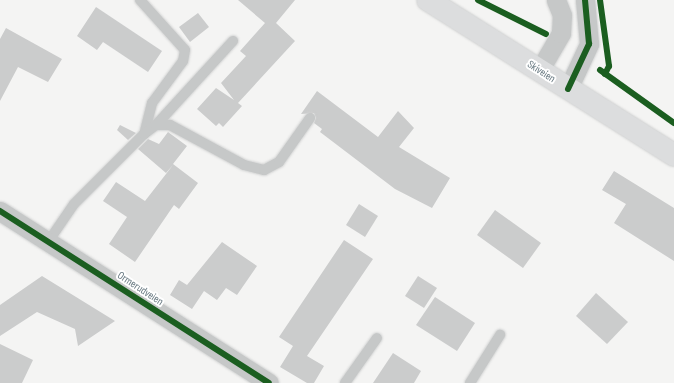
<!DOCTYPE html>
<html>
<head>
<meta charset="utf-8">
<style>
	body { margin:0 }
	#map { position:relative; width:674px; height:383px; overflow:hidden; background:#f4f4f3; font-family:"Sofia Sans Condensed",sans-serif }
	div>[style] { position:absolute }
	.building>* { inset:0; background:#cbcccc }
	.roads { filter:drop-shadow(0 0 1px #d0d1d1) drop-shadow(0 0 1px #d0d1d1) }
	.service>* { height:10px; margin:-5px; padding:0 5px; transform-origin:5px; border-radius:5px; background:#c6c8c8 }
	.minor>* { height:19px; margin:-9.5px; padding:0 9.5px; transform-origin:9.5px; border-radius:9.5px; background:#c6c8c8 }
	.secondary>* { height:22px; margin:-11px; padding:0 11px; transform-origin:11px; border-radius:11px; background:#dcddde }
	.cycleway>* { height:6px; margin:-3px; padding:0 3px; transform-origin:3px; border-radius:3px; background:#1b5e20 }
	span { translate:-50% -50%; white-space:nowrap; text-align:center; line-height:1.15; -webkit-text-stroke:4px #fff; paint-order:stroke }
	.street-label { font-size:11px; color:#677880 }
</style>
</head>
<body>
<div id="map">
	<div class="building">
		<div style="clip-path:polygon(238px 0,295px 0,276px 23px,295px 41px,238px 103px,242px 106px,223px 127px,219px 123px,216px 126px,197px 109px,216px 88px,234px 100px,221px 83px,246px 56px,240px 51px,265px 23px)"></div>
		<div style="clip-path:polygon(96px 7px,162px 51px,148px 72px,103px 42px,97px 50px,77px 36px)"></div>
		<div style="clip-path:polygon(198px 13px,209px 27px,190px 42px,179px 27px)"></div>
		<div style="clip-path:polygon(6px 28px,62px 59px,48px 82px,18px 67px,0 101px,0 39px)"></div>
		<div style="clip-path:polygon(317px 91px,378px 137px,398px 111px,414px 128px,399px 147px,450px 178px,432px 208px,395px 189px,320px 132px,322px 129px,314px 123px,316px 118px,314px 113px,301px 114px)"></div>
		<div style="clip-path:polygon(120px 125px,136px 133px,128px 140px,117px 130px)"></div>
		<div style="clip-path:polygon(168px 132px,187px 146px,173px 164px,198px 183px,179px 209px,174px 205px,135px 262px,109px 244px,127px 217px,103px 201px,116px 182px,145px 201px,173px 165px,166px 173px,138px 149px,148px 139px,159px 144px)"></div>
		<div style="clip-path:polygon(614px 171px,674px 208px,674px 261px,614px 223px,626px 204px,602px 190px)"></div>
		<div style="clip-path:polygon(359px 204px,378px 216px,365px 237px,346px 225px)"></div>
		<div style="clip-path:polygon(495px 210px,541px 243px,523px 268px,477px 235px)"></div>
		<div style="clip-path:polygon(344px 240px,373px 259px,307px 356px,324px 366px,314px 383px,307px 383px,280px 367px,293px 346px,279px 337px)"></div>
		<div style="clip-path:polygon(222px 242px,257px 266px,237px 295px,226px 288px,217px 300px,204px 291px,192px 309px,170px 295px,179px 280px,187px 285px)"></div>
		<div style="clip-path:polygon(42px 276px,115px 321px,78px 346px,75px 329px,37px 312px,0 336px,0 305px)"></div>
		<div style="clip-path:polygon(418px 276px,437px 288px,424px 308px,405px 296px)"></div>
		<div style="clip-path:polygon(596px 293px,628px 322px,607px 344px,576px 316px)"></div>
		<div style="clip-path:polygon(435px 297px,475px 323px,457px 351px,416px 325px)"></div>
		<div style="clip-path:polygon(0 344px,33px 360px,22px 383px,0 383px)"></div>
		<div style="clip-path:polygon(393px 353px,421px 371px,414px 383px,373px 383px)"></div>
	</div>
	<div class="roads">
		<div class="service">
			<div style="left:140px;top:0;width:67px;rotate:48deg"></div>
			<div style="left:185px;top:50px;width:11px;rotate:100deg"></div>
			<div style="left:183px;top:61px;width:52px;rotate:126.4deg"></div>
			<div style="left:152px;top:103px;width:32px;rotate:104deg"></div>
			<div style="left:156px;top:125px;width:114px;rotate:-47.5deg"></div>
			<div style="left:48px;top:242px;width:46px;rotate:-55.6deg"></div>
			<div style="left:74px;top:204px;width:99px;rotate:-45deg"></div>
			<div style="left:144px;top:134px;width:15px;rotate:-37deg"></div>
			<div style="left:156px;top:125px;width:14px"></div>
			<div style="left:170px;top:125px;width:84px;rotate:28.4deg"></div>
			<div style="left:244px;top:165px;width:21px;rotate:14deg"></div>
			<div style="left:264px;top:170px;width:17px;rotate:-28deg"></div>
			<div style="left:279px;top:162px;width:54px;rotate:-54.8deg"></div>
			<div style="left:345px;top:383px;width:55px;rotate:-54.6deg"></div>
			<div style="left:470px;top:383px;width:57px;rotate:-58deg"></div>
		</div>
		<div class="minor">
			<div style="left:539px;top:71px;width:44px;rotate:-59.9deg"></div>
			<div style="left:561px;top:33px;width:18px;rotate:-87deg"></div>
			<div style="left:562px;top:15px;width:16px;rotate:-112deg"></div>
			<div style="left:568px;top:89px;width:50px;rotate:-65deg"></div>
			<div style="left:589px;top:44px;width:44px;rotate:-95.2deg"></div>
			<div style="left:0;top:211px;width:319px;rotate:32.6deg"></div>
		</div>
		<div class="secondary">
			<div style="left:428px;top:0;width:291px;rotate:32.2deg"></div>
		</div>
	</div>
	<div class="cycleway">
		<div style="left:478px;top:0;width:76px;rotate:26.6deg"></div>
		<div style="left:600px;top:0;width:67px;rotate:82.2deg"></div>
		<div style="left:609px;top:66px;width:9px;rotate:117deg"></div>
		<div style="left:600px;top:70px;width:91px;rotate:35.6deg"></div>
		<div style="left:568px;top:89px;width:50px;rotate:-65deg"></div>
		<div style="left:589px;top:44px;width:44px;rotate:-95.2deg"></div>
		<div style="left:0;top:211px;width:319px;rotate:32.6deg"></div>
	</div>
	<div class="street-label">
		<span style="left:541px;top:72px;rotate:33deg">Skiveien</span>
		<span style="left:140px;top:289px;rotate:33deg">Ormerudveien</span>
	</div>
</div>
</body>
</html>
